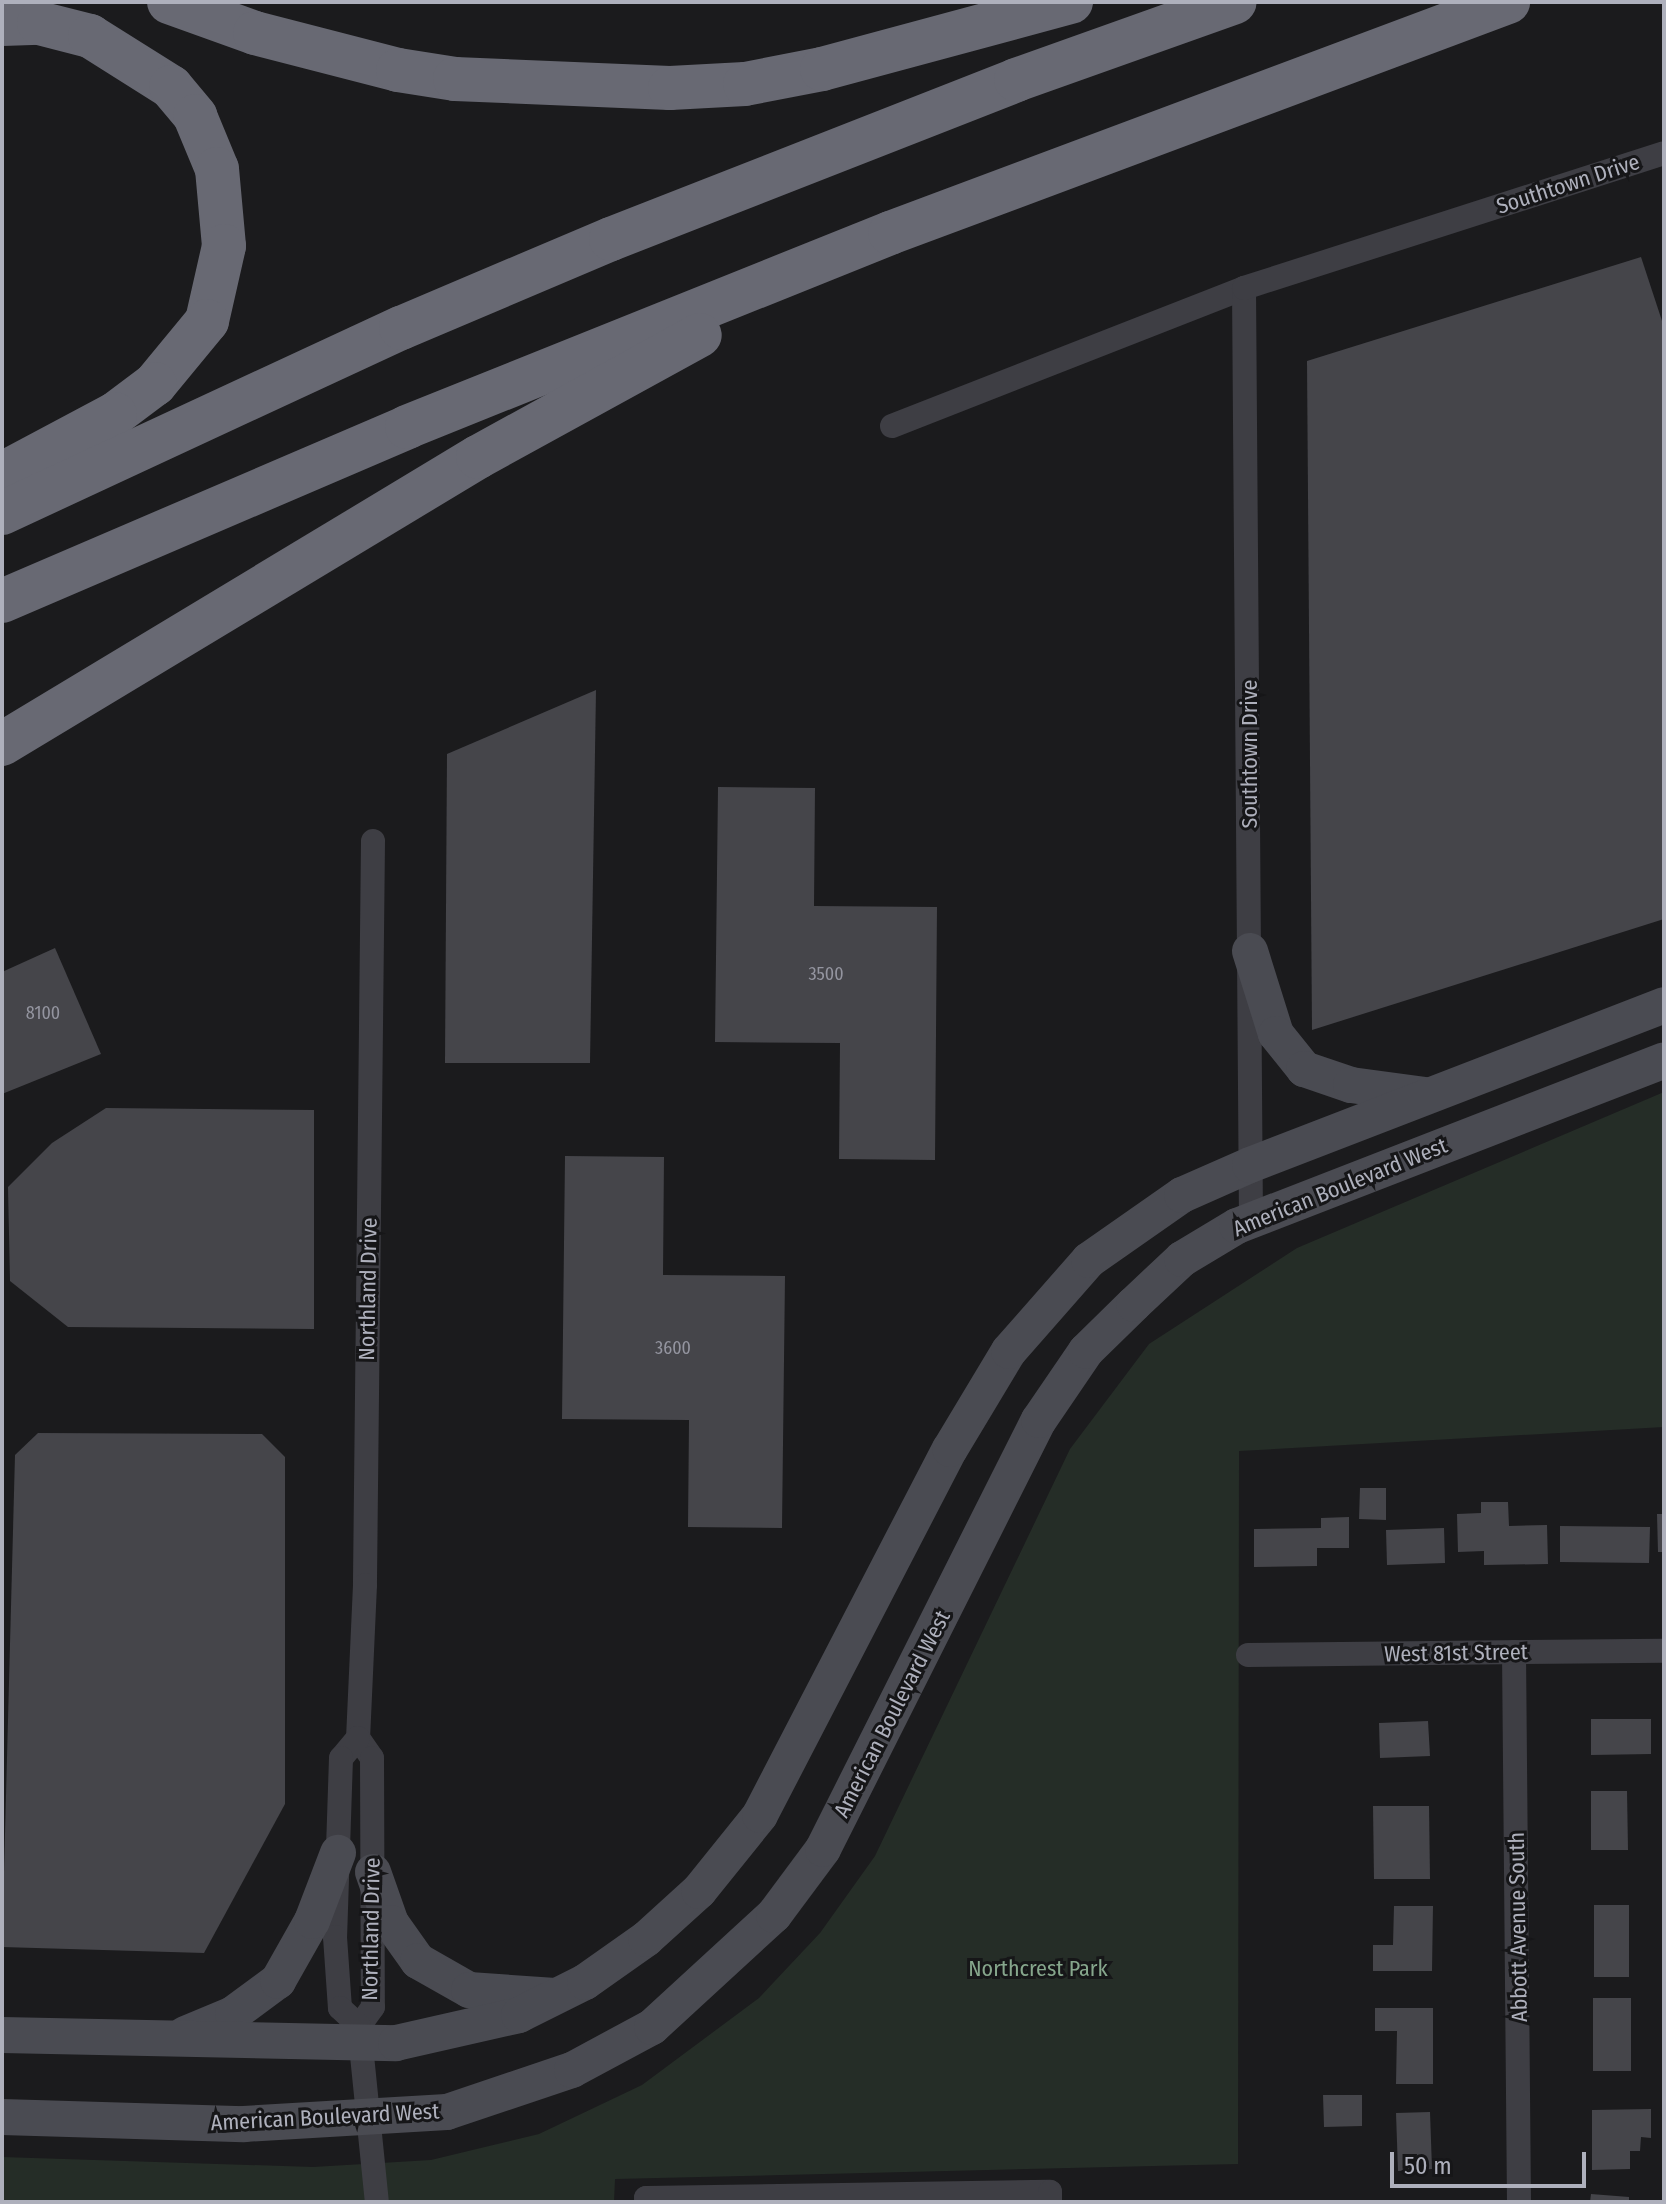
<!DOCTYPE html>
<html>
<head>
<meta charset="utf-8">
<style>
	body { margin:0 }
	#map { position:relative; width:1666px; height:2204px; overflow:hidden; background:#1b1b1d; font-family:"Fira Sans Condensed",sans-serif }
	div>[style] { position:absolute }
	.green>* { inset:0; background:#252d27 }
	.building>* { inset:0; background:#45454a }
	.minor>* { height:24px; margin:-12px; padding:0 12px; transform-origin:12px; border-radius:12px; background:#3e3e44 }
	.secondary>* { height:36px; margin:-18px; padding:0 18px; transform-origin:18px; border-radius:18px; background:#4a4b52 }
	.motorway>* { height:44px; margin:-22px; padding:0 22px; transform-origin:22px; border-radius:22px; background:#686973 }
	span { translate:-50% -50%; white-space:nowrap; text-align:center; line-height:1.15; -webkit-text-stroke:6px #161618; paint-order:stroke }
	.number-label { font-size:18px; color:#9495a0 }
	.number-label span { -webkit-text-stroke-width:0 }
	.street-label { font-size:22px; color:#aeb0bc }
	.park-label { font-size:22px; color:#86a68c }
	.frame { position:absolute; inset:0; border:4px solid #aeb0bc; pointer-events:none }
	.scale { position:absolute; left:1390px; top:2152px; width:196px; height:36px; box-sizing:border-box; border:4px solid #aeb0bc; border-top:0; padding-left:10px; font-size:24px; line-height:28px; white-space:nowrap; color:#aeb0bc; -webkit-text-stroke:6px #161618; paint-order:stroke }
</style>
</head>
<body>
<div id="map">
	<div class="green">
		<div style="clip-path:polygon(1664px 1092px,1664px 1427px,1239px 1451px,1238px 2164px,615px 2179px,614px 2202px,2px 2202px,2px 2157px,313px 2167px,431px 2160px,539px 2134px,642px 2085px,759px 1998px,820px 1933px,875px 1856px,1070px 1449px,1149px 1344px,1297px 1248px)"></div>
	</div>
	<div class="building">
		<div style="clip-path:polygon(1641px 257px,1664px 327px,1664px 919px,1312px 1030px,1307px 361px)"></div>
		<div style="clip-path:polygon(596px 690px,590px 1063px,445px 1063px,447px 754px)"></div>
		<div style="clip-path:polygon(718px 787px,815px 788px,814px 906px,937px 907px,935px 1160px,839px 1159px,840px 1043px,715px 1042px)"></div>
		<div style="clip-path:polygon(55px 948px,101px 1054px,2px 1094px,2px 972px)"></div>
		<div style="clip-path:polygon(106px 1108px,314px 1110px,314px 1329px,68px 1327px,10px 1281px,8px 1187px,52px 1143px)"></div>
		<div style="clip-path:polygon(565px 1156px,664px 1157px,663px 1275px,785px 1276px,782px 1528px,688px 1527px,689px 1420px,562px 1419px)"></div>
		<div style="clip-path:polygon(38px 1433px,262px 1434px,285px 1457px,285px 1804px,204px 1953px,2px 1947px,15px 1455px)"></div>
		<div style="clip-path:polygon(1360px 1488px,1386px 1488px,1386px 1520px,1359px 1519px)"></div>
		<div style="clip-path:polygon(1481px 1502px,1508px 1502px,1509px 1526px,1547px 1525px,1548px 1564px,1484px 1565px,1484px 1551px,1458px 1552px,1457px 1514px,1481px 1513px)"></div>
		<div style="clip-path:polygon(1657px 1514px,1664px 1514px,1664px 1552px,1658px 1552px)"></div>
		<div style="clip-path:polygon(1349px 1517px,1349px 1548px,1317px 1548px,1317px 1566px,1254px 1567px,1254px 1529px,1321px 1528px,1321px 1518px)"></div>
		<div style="clip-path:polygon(1560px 1526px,1650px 1527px,1649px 1563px,1560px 1562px)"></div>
		<div style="clip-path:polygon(1444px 1528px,1445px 1563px,1387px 1565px,1386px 1530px)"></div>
		<div style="clip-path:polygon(1591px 1719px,1651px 1719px,1651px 1754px,1591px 1755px)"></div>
		<div style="clip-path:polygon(1428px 1721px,1430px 1756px,1380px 1758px,1379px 1723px)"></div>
		<div style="clip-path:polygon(1591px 1791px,1627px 1791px,1628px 1850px,1591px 1850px)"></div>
		<div style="clip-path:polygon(1373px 1806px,1429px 1806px,1430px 1879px,1374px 1879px)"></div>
		<div style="clip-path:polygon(1594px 1905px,1629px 1905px,1629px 1977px,1594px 1977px)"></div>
		<div style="clip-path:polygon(1394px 1906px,1433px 1906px,1432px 1971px,1373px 1971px,1373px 1945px,1393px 1945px)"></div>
		<div style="clip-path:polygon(1593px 1998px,1631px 1998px,1631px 2071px,1593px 2071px)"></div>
		<div style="clip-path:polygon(1375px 2008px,1433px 2008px,1433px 2084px,1396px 2084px,1397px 2031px,1375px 2031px)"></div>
		<div style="clip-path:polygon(1323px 2095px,1362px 2095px,1362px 2126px,1324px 2127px)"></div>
		<div style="clip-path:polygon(1651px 2109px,1651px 2138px,1641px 2137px,1640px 2151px,1630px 2151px,1630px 2169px,1592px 2170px,1592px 2110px)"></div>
		<div style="clip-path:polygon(1430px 2112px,1432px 2169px,1398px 2171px,1396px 2113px)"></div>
		<div style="clip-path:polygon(1591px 2194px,1629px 2197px,1629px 2202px,1590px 2202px)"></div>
	</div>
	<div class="minor">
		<div style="left:892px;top:426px;width:378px;rotate:-21.4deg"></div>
		<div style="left:373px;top:841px;width:744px;rotate:90.62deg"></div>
		<div style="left:365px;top:1585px;width:153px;rotate:92.6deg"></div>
		<div style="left:358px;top:1738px;width:24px;rotate:55deg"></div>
		<div style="left:372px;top:1758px;width:249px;rotate:89.8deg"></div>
		<div style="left:373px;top:2007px;width:24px;rotate:126deg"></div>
		<div style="left:359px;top:2026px;width:177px;rotate:84.2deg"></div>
		<div style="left:1251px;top:1221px;width:933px;rotate:-90.43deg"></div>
		<div style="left:1244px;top:288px;width:441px;rotate:-17.8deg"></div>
		<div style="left:1514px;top:1652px;width:550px;rotate:89.48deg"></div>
		<div style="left:1248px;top:1655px;width:416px;rotate:-0.6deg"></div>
		<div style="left:358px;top:1738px;width:26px;rotate:130deg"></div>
		<div style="left:341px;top:1758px;width:179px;rotate:91.9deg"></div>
		<div style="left:335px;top:1937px;width:71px;rotate:86deg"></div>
		<div style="left:340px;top:2008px;width:26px;rotate:43deg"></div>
		<div style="left:646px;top:2202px;width:4px;rotate:-90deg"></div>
		<div style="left:646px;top:2198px;width:404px;rotate:-0.9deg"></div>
		<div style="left:1050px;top:2192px;width:10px;rotate:90deg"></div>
	</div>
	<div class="secondary">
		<div style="left:1250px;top:951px;width:87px;rotate:72.6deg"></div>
		<div style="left:1276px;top:1034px;width:45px;rotate:51.3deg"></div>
		<div style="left:1304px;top:1069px;width:50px;rotate:18.8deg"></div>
		<div style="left:1351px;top:1085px;width:75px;rotate:7.7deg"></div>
		<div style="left:373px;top:1872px;width:54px;rotate:70.6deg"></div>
		<div style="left:391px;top:1923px;width:47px;rotate:54.6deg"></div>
		<div style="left:418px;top:1961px;width:59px;rotate:29.6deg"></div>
		<div style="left:469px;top:1990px;width:86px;rotate:4deg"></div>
		<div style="left:185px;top:2034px;width:52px;rotate:-22.6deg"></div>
		<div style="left:233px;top:2014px;width:56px;rotate:-36.3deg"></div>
		<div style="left:278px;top:1981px;width:69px;rotate:-60.5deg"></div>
		<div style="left:312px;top:1921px;width:73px;rotate:-69.1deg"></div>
		<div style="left:2px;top:2035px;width:394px;rotate:1.2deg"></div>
		<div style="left:396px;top:2043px;width:126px;rotate:-12.8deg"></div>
		<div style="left:519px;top:2015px;width:74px;rotate:-26.6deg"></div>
		<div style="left:585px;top:1982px;width:75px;rotate:-35.2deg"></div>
		<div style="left:646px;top:1939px;width:72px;rotate:-42.2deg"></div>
		<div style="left:699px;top:1891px;width:97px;rotate:-51.2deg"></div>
		<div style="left:760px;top:1815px;width:412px;rotate:-62.6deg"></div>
		<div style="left:950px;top:1449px;width:114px;rotate:-59deg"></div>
		<div style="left:1009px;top:1351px;width:121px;rotate:-48.7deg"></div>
		<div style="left:1089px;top:1260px;width:113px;rotate:-35deg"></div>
		<div style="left:1182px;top:1195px;width:74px;rotate:-23.8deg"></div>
		<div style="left:1250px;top:1165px;width:444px;rotate:-21.1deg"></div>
		<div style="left:2px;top:2117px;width:242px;rotate:1.7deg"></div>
		<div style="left:244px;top:2124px;width:203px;rotate:-3.4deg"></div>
		<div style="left:447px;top:2112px;width:132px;rotate:-18.6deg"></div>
		<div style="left:572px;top:2070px;width:91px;rotate:-28.3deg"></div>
		<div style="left:652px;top:2027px;width:166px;rotate:-42.6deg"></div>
		<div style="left:774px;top:1915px;width:82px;rotate:-53.4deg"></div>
		<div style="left:823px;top:1849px;width:480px;rotate:-63.3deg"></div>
		<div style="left:1039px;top:1420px;width:83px;rotate:-55.7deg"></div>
		<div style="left:1086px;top:1351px;width:67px;rotate:-44.4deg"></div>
		<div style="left:1134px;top:1304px;width:66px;rotate:-43.2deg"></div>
		<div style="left:1182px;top:1259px;width:64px;rotate:-31deg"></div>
		<div style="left:1237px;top:1226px;width:458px;rotate:-21.2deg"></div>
	</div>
	<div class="motorway">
		<div style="left:169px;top:2px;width:91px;rotate:19.8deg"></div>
		<div style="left:255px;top:33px;width:148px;rotate:14.5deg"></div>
		<div style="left:398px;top:70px;width:58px;rotate:9deg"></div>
		<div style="left:455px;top:79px;width:215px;rotate:2.4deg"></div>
		<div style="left:670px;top:88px;width:75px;rotate:-3.1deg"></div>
		<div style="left:745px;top:84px;width:78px;rotate:-11deg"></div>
		<div style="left:822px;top:69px;width:258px;rotate:-15.1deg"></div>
		<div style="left:2px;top:24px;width:37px;rotate:-2deg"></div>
		<div style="left:39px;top:23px;width:53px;rotate:14.3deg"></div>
		<div style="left:90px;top:36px;width:96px;rotate:32.2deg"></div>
		<div style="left:171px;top:87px;width:38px;rotate:50deg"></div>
		<div style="left:195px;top:116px;width:57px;rotate:67.5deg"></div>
		<div style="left:217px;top:169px;width:77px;rotate:84.8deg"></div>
		<div style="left:224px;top:246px;width:77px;rotate:102.8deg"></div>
		<div style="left:207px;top:321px;width:82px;rotate:129.5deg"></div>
		<div style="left:155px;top:384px;width:50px;rotate:143.1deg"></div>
		<div style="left:115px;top:414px;width:128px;rotate:152deg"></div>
		<div style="left:2px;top:513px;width:440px;rotate:-24.9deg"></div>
		<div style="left:401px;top:328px;width:228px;rotate:-23deg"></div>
		<div style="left:611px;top:239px;width:435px;rotate:-21.4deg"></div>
		<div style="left:1016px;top:80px;width:232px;rotate:-19.6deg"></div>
		<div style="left:2px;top:601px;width:441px;rotate:-23.2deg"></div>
		<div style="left:407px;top:427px;width:521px;rotate:-21.88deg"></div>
		<div style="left:890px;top:233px;width:660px;rotate:-20.5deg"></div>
		<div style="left:2px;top:744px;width:556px;rotate:-31.09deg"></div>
		<div style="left:478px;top:457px;width:253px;rotate:-28.8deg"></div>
	</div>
	<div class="number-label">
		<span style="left:826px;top:974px">3500</span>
		<span style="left:43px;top:1013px">8100</span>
		<span style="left:673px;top:1348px">3600</span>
	</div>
	<div class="street-label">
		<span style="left:1568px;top:184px;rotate:-18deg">Southtown Drive</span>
		<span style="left:1250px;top:754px;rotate:-90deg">Southtown Drive</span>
		<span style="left:1340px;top:1187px;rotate:-22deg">American Boulevard West</span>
		<span style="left:368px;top:1289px;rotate:-89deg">Northland Drive</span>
		<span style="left:1456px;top:1653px;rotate:-1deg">West 81st Street</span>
		<span style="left:892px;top:1714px;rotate:-63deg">American Boulevard West</span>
		<span style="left:1518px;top:1927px;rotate:-91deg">Abbott Avenue South</span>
		<span style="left:371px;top:1929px;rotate:-89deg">Northland Drive</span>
		<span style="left:325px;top:2117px;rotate:-3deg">American Boulevard West</span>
	</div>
	<div class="park-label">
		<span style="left:1038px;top:1969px">Northcrest Park</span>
	</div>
	<div class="frame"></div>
	<div class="scale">50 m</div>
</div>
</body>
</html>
